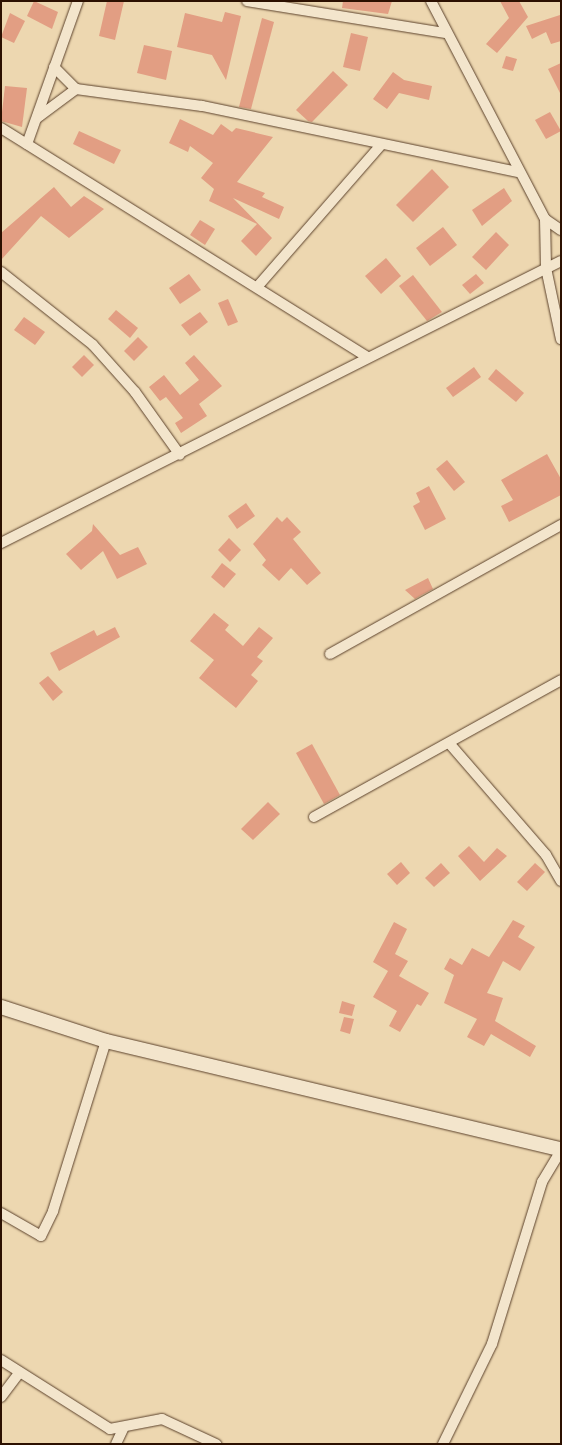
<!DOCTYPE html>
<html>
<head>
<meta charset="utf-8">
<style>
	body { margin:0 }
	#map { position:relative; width:562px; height:1445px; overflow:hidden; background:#edd7b0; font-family:Cardo,serif }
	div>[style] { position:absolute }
	.building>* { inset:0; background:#e29e83 }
	.roads { filter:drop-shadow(0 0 1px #5c422c) drop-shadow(0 0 1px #5c422c) }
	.minor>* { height:10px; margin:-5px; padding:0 5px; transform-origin:5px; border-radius:5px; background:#f3e5cc }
	.tertiary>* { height:14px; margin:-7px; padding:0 7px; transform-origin:7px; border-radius:7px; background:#f3e5cc }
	span { translate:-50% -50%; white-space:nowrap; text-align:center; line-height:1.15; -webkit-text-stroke:4.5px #f3e5cc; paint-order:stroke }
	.frame { position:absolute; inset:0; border:2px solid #2c1000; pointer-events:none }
</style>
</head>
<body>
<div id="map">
	<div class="building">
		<div style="clip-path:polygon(34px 1px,58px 12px,52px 29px,27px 16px)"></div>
		<div style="clip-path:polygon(107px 1px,124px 1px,115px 40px,99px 36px)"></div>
		<div style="clip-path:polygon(343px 1px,392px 1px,388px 14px,342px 8px)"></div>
		<div style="clip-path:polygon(500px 1px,519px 1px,528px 17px,497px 53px,486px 44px,509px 18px)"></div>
		<div style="clip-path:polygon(225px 12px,241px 16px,226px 80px,212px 55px,177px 47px,185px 13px,222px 22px)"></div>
		<div style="clip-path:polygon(10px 13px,25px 21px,14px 43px,1px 37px)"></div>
		<div style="clip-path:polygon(560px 15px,561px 41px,551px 44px,546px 32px,532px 39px,526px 26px)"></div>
		<div style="clip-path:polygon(262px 18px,274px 22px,251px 109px,239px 107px)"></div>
		<div style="clip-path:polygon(351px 33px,368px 37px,360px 71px,343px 67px)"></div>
		<div style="clip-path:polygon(144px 45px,172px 51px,166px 80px,137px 73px)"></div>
		<div style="clip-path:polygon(506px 56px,517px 59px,513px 71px,502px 68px)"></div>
		<div style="clip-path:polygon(561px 63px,561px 95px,548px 69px)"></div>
		<div style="clip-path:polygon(333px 71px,348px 85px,312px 122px,308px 121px,296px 110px)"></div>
		<div style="clip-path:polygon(393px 72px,404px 80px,432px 86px,429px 100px,399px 93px,387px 109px,373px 99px)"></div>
		<div style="clip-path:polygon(5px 86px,27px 88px,22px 127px,1px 121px)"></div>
		<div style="clip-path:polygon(550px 112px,561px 131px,546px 139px,535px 120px)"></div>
		<div style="clip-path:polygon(180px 119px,213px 135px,221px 124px,232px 132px,236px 128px,273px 137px,237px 182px,265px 193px,262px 197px,284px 207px,279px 219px,233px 198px,272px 238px,256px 256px,241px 241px,257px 224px,209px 201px,214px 189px,201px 178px,213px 163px,190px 146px,188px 152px,169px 143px)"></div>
		<div style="clip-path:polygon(79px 131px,121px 150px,114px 164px,73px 144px)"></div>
		<div style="clip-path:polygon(432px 169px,449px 187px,413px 222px,396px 205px)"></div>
		<div style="clip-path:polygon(54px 187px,71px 207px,84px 196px,104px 209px,69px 238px,41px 216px,1px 260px,1px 233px)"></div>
		<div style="clip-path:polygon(504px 188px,512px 201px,482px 226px,472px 210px)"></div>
		<div style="clip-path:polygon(200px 220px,215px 229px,205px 245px,190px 235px)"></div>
		<div style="clip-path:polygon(443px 227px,457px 245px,430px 266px,416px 248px)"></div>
		<div style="clip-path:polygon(496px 232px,509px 245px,486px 270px,472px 257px)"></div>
		<div style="clip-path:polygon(386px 258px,401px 276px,381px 294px,365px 276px)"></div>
		<div style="clip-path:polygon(189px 274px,201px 290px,180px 304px,169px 288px)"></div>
		<div style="clip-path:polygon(476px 274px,484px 283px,470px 294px,462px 285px)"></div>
		<div style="clip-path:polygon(413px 275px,442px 312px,427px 321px,399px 286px)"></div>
		<div style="clip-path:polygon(228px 299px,238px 322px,228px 326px,218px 303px)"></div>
		<div style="clip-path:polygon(116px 310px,138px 328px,130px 338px,108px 319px)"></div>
		<div style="clip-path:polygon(200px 312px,208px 322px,190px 336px,181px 325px)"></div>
		<div style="clip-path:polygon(24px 317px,45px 332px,35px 345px,14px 330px)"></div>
		<div style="clip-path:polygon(138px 337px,148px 347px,134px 361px,124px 351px)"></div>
		<div style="clip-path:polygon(84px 355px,94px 365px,82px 377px,72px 367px)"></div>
		<div style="clip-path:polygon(194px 355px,222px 386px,199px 404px,207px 416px,181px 433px,175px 423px,183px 418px,166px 397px,160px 401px,149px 387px,164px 375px,180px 395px,199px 380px,185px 363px)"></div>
		<div style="clip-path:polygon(474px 367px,481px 377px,453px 397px,446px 388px)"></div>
		<div style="clip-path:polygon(496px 369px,524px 393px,516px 402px,488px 379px)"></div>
		<div style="clip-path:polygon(547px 454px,561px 479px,561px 495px,509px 522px,501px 506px,513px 500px,501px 480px)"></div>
		<div style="clip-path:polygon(447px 460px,465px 482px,454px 491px,436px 469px)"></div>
		<div style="clip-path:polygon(429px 486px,446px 519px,425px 530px,413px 506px,420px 502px,416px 493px)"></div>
		<div style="clip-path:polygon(246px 503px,255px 516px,237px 529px,228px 516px)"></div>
		<div style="clip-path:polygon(277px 517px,282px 522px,287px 517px,301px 532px,293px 539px,321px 573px,307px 585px,291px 568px,279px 581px,262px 565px,266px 560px,253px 544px)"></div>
		<div style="clip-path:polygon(93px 524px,120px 555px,138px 547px,147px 564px,117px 579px,103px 551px,81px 570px,66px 554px,92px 531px)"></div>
		<div style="clip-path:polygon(229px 538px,241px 550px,230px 562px,218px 550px)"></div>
		<div style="clip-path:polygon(222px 563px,236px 574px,224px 588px,211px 577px)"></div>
		<div style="clip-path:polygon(428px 578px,433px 589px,420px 596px,415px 599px,405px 590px)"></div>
		<div style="clip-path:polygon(214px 613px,229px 625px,225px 630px,243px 646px,259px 627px,273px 638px,257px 657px,263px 661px,251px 675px,258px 681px,236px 708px,199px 678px,214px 660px,190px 641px)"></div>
		<div style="clip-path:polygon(115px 627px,120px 637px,59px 671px,50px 653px,94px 630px,97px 636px)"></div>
		<div style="clip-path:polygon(48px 676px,63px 692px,53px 701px,39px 683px)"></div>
		<div style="clip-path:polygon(312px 744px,340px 795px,324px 804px,296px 753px)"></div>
		<div style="clip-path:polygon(268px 802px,280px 814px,253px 840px,241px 829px)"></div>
		<div style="clip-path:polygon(469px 846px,484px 862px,497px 848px,507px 856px,480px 881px,458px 856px)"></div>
		<div style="clip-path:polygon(401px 862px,410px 873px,397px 885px,387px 874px)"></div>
		<div style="clip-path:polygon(441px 863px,450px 873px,434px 887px,425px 878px)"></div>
		<div style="clip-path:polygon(535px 863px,545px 872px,527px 891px,517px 882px)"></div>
		<div style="clip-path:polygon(513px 920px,525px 926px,518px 937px,535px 947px,520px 971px,503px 961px,487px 993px,503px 998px,495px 1021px,536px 1046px,530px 1057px,491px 1034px,484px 1046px,467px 1037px,477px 1019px,444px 1003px,454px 975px,444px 969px,450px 958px,462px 965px,472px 948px,489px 957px)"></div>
		<div style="clip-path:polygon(394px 922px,407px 929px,395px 954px,408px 961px,399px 976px,429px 993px,421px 1006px,417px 1004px,400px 1032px,389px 1026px,397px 1011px,373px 997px,388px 971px,373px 962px)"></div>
		<div style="clip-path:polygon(342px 1001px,355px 1005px,352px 1016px,339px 1013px)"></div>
		<div style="clip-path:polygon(344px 1017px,354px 1019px,350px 1034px,340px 1031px)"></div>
	</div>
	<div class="roads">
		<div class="minor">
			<div style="left:247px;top:1px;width:201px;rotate:9.2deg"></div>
			<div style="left:431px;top:1px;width:246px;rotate:62.4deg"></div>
			<div style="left:545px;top:219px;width:49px;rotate:88.8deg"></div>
			<div style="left:546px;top:268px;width:73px;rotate:78.1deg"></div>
			<div style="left:54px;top:67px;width:31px;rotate:45deg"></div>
			<div style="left:37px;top:118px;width:49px;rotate:-36.6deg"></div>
			<div style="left:76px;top:89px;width:127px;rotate:7.7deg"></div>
			<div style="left:202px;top:106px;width:324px;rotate:11.8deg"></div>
			<div style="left:1px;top:128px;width:432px;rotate:32deg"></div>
			<div style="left:27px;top:144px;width:152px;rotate:-70.4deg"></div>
			<div style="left:545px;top:219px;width:19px;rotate:35deg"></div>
			<div style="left:1px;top:272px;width:117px;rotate:38.4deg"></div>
			<div style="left:93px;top:345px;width:63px;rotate:48.2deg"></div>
			<div style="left:135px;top:392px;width:77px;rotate:54.5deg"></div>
			<div style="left:258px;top:286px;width:186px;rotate:-48.9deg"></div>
			<div style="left:1px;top:543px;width:627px;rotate:-26.73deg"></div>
			<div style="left:330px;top:654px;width:265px;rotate:-29.2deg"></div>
			<div style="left:449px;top:743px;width:148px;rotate:49.1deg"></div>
			<div style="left:546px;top:855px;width:30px;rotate:60deg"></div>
			<div style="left:314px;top:817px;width:282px;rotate:-29deg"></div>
			<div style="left:1px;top:1213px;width:46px;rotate:29.9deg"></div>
			<div style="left:41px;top:1236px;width:28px;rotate:-64deg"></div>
			<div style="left:53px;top:1211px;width:178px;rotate:-72.7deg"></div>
			<div style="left:1px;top:1360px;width:129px;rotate:32.3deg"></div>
			<div style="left:110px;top:1429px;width:53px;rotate:-10.9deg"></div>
			<div style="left:162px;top:1419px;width:60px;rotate:24.8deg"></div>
			<div style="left:1px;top:1397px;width:31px;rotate:-53deg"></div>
			<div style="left:116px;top:1444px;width:17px;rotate:-65deg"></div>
			<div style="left:443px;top:1444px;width:111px;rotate:-63.9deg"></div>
			<div style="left:492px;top:1344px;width:170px;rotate:-72.8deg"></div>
			<div style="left:542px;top:1182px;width:37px;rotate:-59deg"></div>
		</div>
		<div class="tertiary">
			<div style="left:1px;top:1007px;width:110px;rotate:17.9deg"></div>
			<div style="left:106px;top:1041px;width:468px;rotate:13.4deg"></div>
		</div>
	</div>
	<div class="frame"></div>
</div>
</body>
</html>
